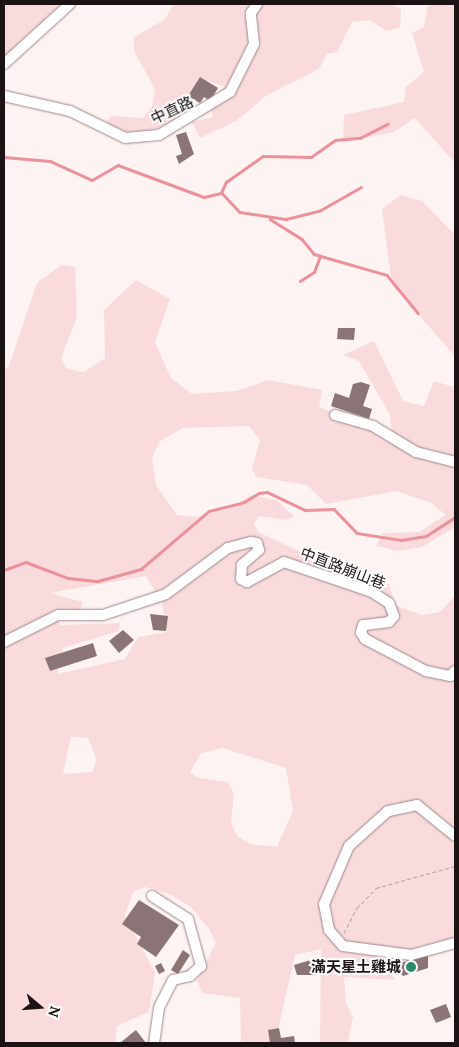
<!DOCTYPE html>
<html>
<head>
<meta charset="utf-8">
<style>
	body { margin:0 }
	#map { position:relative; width:459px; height:1047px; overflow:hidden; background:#fdf3f3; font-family:Lora,"Noto Sans TC",serif }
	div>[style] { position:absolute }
	.green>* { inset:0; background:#f9dbdd }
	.stream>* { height:2.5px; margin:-1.25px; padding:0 1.25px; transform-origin:1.25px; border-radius:1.25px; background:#eb919b }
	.building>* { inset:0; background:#8a7475 }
	.path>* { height:1px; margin-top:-0.5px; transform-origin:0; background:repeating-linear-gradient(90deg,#aea5a5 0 4px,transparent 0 6.5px) }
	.roads { filter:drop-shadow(0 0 1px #9f8789) drop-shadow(0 0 1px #9f8789) }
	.minor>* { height:10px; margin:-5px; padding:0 5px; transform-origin:5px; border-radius:5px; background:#fff }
	.dots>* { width:14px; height:14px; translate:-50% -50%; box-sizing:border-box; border:2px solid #fff; border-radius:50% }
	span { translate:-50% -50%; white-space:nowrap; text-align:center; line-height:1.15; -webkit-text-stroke:4px #fff; paint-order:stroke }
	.street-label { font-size:15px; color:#1c1414 }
	.poi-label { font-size:15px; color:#1c1414; font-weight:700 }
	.right { translate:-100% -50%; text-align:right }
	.frame { position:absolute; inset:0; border:5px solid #1c1414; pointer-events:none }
	.north { position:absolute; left:15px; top:982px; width:50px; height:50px; -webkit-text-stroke:4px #fff; paint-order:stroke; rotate:108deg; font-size:14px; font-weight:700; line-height:20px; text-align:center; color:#1c1414 }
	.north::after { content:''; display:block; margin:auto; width:18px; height:22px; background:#1c1414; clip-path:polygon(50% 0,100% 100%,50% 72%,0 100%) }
</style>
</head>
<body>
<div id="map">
	<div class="green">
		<div style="clip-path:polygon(4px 4px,61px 4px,10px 63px,4px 65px)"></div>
		<div style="clip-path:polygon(174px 4px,392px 4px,401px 9px,400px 28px,386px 31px,370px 20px,352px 22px,337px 52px,327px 54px,319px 69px,267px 95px,236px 121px,200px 138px,192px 122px,213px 117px,209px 104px,225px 87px,207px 80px,187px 99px,184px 117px,145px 133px,117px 131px,106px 121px,112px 116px,143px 118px,152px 107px,155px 89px,134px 51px,134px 37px,164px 20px)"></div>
		<div style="clip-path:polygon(428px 4px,455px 4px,455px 163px,415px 118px,394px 132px,343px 142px,344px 115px,404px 102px,406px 87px,424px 72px,412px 33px,424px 27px)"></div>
		<div style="clip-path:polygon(401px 195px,422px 201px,455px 235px,455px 356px,392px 285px,382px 209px)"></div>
		<div style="clip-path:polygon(evenodd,61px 265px,75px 267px,77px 317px,61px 358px,67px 369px,84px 372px,105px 358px,104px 310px,136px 280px,170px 299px,155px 342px,171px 378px,192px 394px,237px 391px,268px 380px,322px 390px,319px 407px,392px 436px,390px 415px,359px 361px,343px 355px,374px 341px,403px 401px,424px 406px,434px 381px,454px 387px,455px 527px,422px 547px,397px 551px,376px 546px,383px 533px,419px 532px,446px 515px,431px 503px,397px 491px,326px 504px,307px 485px,256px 477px,252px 468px,260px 440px,249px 426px,183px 428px,160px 441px,152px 457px,156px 485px,177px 515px,196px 517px,228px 509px,251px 495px,276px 500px,294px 516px,286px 520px,259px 516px,254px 524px,258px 532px,357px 578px,389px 584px,395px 605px,422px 615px,440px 612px,455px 596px,455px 947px,387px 955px,386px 964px,395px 980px,344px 977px,346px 1003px,353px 1017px,348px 1043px,320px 1043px,321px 949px,295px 955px,275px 1043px,241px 1043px,240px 998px,202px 993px,197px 980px,216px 943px,209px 929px,191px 907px,169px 894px,145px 887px,133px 892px,125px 915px,155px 973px,149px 1012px,117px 1026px,115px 1043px,4px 1043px,4px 369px,9px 366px,37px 283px,61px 265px,146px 576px,162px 604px,167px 632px,138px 637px,125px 659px,57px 674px,63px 648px,119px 631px,120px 623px,61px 625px,57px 619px,78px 616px,83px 602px,50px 593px,146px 576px,61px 265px,71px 737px,88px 738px,97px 760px,92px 772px,63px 774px,71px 737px,61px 265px,223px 748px,286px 768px,293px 811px,277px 847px,250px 844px,237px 836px,231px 823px,234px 793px,227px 782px,198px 778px,190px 772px,201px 753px,223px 748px)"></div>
	</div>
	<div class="stream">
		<div style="left:4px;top:157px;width:46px;rotate:5deg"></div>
		<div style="left:50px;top:161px;width:46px;rotate:24.3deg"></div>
		<div style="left:92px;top:180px;width:30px;rotate:-30deg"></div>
		<div style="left:118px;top:165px;width:92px;rotate:20.4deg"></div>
		<div style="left:204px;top:197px;width:17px;rotate:-13deg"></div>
		<div style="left:221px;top:193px;width:12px;rotate:-66deg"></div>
		<div style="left:226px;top:182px;width:45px;rotate:-35.1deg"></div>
		<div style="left:263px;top:156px;width:48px;rotate:1.2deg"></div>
		<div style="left:311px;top:157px;width:29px;rotate:-35deg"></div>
		<div style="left:335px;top:140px;width:25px;rotate:-5deg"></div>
		<div style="left:360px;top:138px;width:31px;rotate:-27deg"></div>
		<div style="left:222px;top:193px;width:26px;rotate:47deg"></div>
		<div style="left:240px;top:212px;width:47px;rotate:8.7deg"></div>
		<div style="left:286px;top:219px;width:34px;rotate:-14deg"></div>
		<div style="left:319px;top:211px;width:48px;rotate:-29.7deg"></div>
		<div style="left:270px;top:219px;width:38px;rotate:32deg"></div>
		<div style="left:302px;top:239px;width:19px;rotate:51deg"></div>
		<div style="left:314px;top:254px;width:76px;rotate:16deg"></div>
		<div style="left:387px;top:275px;width:49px;rotate:50.8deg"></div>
		<div style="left:300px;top:281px;width:17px;rotate:-33deg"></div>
		<div style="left:314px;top:272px;width:17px;rotate:-69deg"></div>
		<div style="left:4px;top:570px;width:23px;rotate:-20deg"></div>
		<div style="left:26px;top:562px;width:45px;rotate:20.9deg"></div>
		<div style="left:68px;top:578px;width:30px;rotate:6deg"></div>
		<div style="left:98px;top:581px;width:45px;rotate:-15.6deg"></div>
		<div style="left:141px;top:569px;width:89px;rotate:-40.5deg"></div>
		<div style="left:209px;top:511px;width:36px;rotate:-14deg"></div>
		<div style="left:244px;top:502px;width:17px;rotate:-31deg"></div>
		<div style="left:259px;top:493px;width:8px;rotate:-7deg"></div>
		<div style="left:267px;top:492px;width:42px;rotate:25.3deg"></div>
		<div style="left:305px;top:510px;width:29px;rotate:-2deg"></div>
		<div style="left:334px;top:509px;width:33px;rotate:46deg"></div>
		<div style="left:357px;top:533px;width:45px;rotate:9deg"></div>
		<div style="left:401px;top:540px;width:25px;rotate:-9deg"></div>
		<div style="left:426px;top:536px;width:35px;rotate:-33deg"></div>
	</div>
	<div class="building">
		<div style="clip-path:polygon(200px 77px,218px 88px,210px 101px,204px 97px,200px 103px,188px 96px)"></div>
		<div style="clip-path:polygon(186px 132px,194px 154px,179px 164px,176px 156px,182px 154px,176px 135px)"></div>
		<div style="clip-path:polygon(338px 328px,355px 328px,354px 340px,337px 339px)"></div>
		<div style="clip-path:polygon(361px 382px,370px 385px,363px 406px,372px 409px,369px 419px,331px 406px,335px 393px,349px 398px,353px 384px)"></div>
		<div style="clip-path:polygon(150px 614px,168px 616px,166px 631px,153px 630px)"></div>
		<div style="clip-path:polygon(123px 630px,134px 640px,119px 653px,109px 641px)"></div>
		<div style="clip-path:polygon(93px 643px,97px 656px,50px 671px,45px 658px)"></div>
		<div style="clip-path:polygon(139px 900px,179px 925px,156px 957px,137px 944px,141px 937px,122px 924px)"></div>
		<div style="clip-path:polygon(183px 950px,190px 955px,178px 974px,171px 970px)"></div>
		<div style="clip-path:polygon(407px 956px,428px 956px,428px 968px,403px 976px,394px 965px,407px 961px)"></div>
		<div style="clip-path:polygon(314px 959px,317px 975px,297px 975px,294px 965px)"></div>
		<div style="clip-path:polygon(161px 963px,165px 971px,159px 974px,155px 966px)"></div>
		<div style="clip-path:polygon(446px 1004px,451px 1017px,436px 1023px,430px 1010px)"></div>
		<div style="clip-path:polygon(279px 1028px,281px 1038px,294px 1036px,295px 1043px,270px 1043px,268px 1030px)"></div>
		<div style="clip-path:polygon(136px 1030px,146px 1043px,120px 1043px)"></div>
	</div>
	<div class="path">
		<div style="left:344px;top:933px;width:28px;rotate:-63deg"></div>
		<div style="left:357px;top:908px;width:28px;rotate:-46deg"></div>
		<div style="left:376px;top:888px;width:82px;rotate:-15.6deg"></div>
	</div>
	<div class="roads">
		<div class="minor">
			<div style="left:4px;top:64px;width:89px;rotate:-42.3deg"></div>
			<div style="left:4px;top:96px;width:68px;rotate:12.8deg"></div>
			<div style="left:70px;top:111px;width:61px;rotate:26.1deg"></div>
			<div style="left:125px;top:138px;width:34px;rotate:-5deg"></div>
			<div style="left:159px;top:135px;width:83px;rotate:-31.2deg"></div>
			<div style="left:230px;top:92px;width:54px;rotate:-63.4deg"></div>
			<div style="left:254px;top:44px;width:31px;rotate:-96deg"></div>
			<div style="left:251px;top:13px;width:11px;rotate:-56deg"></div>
			<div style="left:335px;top:415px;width:40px;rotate:16deg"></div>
			<div style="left:373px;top:426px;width:50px;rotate:31.2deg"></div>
			<div style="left:416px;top:452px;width:40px;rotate:14.4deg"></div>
			<div style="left:4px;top:642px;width:60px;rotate:-26.6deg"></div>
			<div style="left:58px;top:615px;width:45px"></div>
			<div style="left:103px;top:615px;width:66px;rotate:-18.4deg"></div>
			<div style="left:166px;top:594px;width:77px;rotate:-36.6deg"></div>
			<div style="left:228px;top:548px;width:24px;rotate:-15deg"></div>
			<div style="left:251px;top:542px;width:6px;rotate:9deg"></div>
			<div style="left:257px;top:543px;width:7px;rotate:74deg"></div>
			<div style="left:259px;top:550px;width:23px;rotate:139deg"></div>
			<div style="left:242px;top:565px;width:14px;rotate:94deg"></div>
			<div style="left:241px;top:579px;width:7px;rotate:27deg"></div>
			<div style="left:247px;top:582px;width:42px;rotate:-28.4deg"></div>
			<div style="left:284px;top:562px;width:93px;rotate:18.8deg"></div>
			<div style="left:372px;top:592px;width:20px;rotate:33deg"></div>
			<div style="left:389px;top:603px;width:14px;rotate:69deg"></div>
			<div style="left:394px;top:616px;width:8px;rotate:130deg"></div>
			<div style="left:389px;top:622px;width:26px;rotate:173deg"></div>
			<div style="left:363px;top:625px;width:8px;rotate:104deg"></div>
			<div style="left:361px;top:633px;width:7px;rotate:56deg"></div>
			<div style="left:365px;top:639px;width:69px;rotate:27.7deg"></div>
			<div style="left:426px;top:671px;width:25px;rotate:12deg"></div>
			<div style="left:450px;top:676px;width:7px;rotate:-45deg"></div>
			<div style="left:455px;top:836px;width:49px;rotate:-140.8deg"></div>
			<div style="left:417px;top:805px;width:30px;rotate:168deg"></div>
			<div style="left:388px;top:811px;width:52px;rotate:138.1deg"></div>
			<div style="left:349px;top:846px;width:63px;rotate:113.3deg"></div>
			<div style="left:324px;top:904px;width:26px;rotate:79deg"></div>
			<div style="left:329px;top:930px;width:21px;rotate:49deg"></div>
			<div style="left:343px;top:946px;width:69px;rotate:7.5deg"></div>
			<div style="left:411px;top:955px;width:46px;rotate:-15.3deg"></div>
			<div style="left:152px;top:896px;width:43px;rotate:32.6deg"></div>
			<div style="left:188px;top:919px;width:49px;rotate:74.5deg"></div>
			<div style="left:201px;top:966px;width:15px;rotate:138deg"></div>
			<div style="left:190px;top:976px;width:17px;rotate:167deg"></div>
			<div style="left:173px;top:980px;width:31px;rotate:117deg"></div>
			<div style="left:159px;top:1008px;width:35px;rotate:98deg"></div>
		</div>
	</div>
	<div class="dots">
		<div style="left:411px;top:967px;background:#298b64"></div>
	</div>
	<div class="street-label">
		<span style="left:172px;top:110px;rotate:-25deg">中直路</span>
		<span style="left:343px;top:568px;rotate:21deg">中直路崩山巷</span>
	</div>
	<div class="poi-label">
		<span class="right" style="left:401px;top:967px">滿天星土雞城</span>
	</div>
	<div class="frame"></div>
	<div class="north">N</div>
</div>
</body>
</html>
